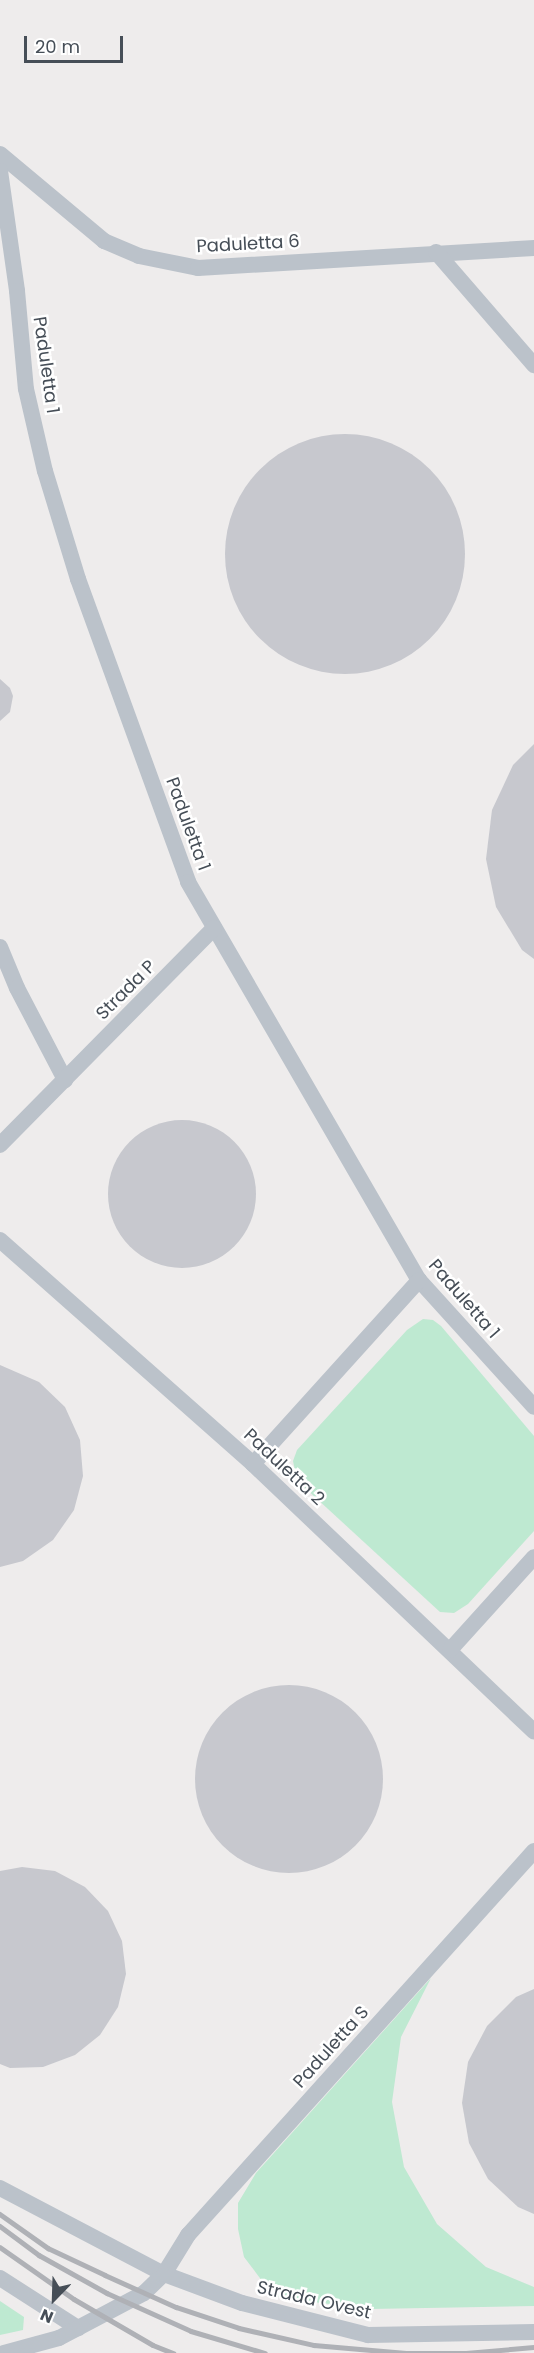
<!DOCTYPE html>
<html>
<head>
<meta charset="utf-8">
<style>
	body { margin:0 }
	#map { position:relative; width:534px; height:2353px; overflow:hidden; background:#eeecec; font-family:Poppins,sans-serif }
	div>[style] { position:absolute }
	.green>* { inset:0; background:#bee9d1 }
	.building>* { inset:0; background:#c7c8ce }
	.round { border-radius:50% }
	.lane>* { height:16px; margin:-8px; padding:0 8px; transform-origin:8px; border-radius:8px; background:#bbc2ca }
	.rail>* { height:4.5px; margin:-2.25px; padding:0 2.25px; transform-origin:2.25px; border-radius:2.25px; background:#afb1b6 }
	span { translate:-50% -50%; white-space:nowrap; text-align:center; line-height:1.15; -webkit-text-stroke:5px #fff; paint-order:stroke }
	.street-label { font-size:18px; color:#464e57 }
	.north { position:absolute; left:24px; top:2269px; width:60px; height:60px; -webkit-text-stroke:4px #fff; paint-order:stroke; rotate:203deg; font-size:16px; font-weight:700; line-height:24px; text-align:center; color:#464e57 }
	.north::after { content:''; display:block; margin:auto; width:21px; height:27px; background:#464e57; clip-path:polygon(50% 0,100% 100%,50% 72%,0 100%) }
	.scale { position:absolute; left:24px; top:36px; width:99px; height:27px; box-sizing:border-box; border:3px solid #464e57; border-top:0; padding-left:8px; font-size:18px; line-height:21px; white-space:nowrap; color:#464e57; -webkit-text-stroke:4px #fff; paint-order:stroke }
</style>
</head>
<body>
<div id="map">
	<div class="green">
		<div style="clip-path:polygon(423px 1319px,433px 1320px,441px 1326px,534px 1436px,534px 1531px,468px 1604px,454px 1613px,440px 1612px,303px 1486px,296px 1475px,293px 1461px,297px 1450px,407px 1330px)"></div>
		<div style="clip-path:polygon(431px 1978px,401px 2037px,392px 2102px,404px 2167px,437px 2224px,486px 2267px,534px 2287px,534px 2306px,370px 2309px,281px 2298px,272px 2294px,244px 2257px,238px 2229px,238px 2203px,256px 2173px)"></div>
		<div style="clip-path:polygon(0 2301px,24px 2317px,23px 2330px,0 2335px)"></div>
	</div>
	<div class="building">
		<div class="round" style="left:225px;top:434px;width:240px;height:240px"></div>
		<div style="clip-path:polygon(0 679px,10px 688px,13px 696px,10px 712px,0 721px)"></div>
		<div style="clip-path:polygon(534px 744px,534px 959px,522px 950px,496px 907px,486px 859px,492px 810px,513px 765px)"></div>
		<div class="round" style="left:108px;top:1120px;width:148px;height:148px"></div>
		<div style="clip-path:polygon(0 1365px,39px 1382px,65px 1407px,80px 1440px,83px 1476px,74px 1510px,53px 1540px,23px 1561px,0 1567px)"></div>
		<div class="round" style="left:195px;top:1685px;width:188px;height:188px"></div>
		<div style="clip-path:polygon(22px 1867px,55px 1871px,85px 1887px,108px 1911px,122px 1941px,126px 1974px,118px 2007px,100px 2035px,75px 2055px,43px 2067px,10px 2068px,0 2064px,0 1871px)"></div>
		<div style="clip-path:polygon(534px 1989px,534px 2214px,518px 2207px,488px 2179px,469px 2143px,462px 2103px,468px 2062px,487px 2026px,516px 1997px)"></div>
	</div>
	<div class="lane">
		<div style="left:0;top:154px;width:136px;rotate:39.9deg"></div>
		<div style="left:104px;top:241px;width:38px;rotate:23deg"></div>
		<div style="left:139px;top:256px;width:60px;rotate:11.5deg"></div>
		<div style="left:198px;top:268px;width:337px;rotate:-3.4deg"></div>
		<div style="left:0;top:171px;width:121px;rotate:81.9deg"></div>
		<div style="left:17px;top:291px;width:98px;rotate:84.8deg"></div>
		<div style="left:26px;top:389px;width:84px;rotate:77deg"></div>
		<div style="left:45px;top:471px;width:113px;rotate:73deg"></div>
		<div style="left:78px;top:579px;width:322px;rotate:70deg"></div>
		<div style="left:188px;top:882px;width:460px;rotate:59.9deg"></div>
		<div style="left:419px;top:1280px;width:171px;rotate:47.8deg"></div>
		<div style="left:436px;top:252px;width:150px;rotate:49.1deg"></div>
		<div style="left:0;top:947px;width:44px;rotate:67.5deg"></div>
		<div style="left:17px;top:988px;width:104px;rotate:62.4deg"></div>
		<div style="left:0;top:1145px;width:305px;rotate:-45.4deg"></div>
		<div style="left:0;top:1240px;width:338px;rotate:41.5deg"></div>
		<div style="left:253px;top:1464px;width:388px;rotate:43.6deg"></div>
		<div style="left:253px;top:1464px;width:248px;rotate:-47.9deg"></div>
		<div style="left:450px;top:1650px;width:125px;rotate:-47.9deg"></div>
		<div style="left:0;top:2188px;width:185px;rotate:27.7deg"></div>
		<div style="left:164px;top:2274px;width:83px;rotate:20.4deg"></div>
		<div style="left:242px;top:2303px;width:130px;rotate:14.3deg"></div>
		<div style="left:368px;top:2335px;width:166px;rotate:-1deg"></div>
		<div style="left:0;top:2278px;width:93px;rotate:32.7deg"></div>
		<div style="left:4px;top:2353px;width:57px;rotate:-15.3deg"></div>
		<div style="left:59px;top:2338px;width:96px;rotate:-27.9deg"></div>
		<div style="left:144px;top:2293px;width:28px;rotate:-44deg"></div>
		<div style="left:164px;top:2274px;width:46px;rotate:-58.4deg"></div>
		<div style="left:188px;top:2235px;width:517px;rotate:-47.98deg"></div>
	</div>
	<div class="rail">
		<div style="left:0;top:2214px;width:59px;rotate:35.3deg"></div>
		<div style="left:48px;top:2248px;width:63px;rotate:25.3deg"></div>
		<div style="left:105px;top:2275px;width:78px;rotate:24.3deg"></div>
		<div style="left:176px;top:2307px;width:66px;rotate:18.4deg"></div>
		<div style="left:239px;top:2328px;width:77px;rotate:12.8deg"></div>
		<div style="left:314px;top:2345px;width:92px;rotate:5deg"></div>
		<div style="left:406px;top:2353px;width:60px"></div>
		<div style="left:466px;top:2353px;width:68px;rotate:-5deg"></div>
		<div style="left:0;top:2226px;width:49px;rotate:36.6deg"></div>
		<div style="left:39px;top:2255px;width:78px;rotate:29.2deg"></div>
		<div style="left:107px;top:2293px;width:92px;rotate:24.3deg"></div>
		<div style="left:191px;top:2331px;width:77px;rotate:16.6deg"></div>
		<div style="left:0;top:2247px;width:90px;rotate:35.1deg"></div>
		<div style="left:74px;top:2299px;width:91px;rotate:30.2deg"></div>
		<div style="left:153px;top:2345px;width:22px;rotate:22deg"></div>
	</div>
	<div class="street-label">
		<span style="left:248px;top:244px;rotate:-3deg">Paduletta 6</span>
		<span style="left:46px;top:365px;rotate:82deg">Paduletta 1</span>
		<span style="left:188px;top:824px;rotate:70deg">Paduletta 1</span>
		<span style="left:126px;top:990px;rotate:-45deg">Strada P</span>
		<span style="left:464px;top:1299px;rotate:49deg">Paduletta 1</span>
		<span style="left:284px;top:1467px;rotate:43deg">Paduletta 2</span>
		<span style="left:331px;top:2047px;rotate:-48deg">Paduletta S</span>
		<span style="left:314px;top:2300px;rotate:13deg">Strada Ovest</span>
	</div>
	<div class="north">N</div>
	<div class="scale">20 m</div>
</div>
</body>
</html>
